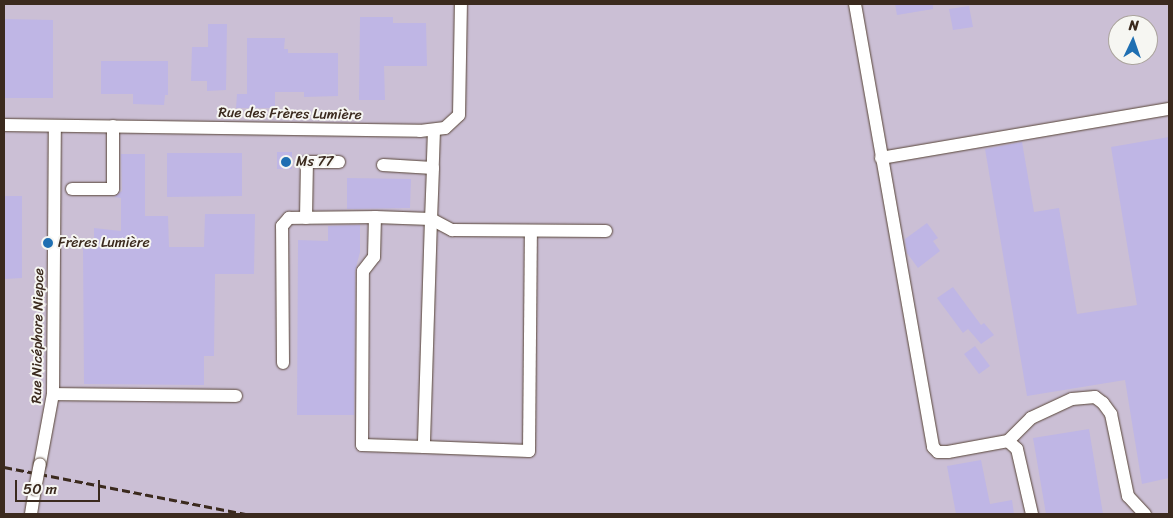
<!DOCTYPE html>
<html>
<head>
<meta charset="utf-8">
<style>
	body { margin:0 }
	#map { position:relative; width:1173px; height:518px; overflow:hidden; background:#f4dabd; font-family:Sriracha,sans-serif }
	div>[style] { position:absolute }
	.industrial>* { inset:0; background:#cbbfd5 }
	.building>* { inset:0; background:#bfb6e5 }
	.roads { filter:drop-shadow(0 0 1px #574436) drop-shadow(0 0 1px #574436) }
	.minor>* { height:12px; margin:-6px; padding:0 6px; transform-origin:6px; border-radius:6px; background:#fff }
	.rail>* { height:3px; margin-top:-1.5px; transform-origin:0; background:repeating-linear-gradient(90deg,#3b2a1e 0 8px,transparent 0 12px) }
	.bridges { filter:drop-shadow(0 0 1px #574436) drop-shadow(0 0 1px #574436) }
	.minor-bridge>* { height:12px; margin:-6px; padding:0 6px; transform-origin:6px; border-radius:6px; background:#fff }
	.dots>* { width:14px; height:14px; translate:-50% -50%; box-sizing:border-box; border:2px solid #f6f6f2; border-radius:50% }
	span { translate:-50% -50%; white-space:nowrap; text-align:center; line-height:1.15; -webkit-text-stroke:4px #f6f6f2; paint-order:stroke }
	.street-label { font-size:14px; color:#3b2a1e }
	.poi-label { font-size:14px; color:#3b2a1e }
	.left { translate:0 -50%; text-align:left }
	.frame { position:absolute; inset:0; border:5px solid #3b2a1e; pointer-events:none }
	.north { position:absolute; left:1108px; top:15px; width:50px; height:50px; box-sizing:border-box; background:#f6f6f2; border:1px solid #aba49d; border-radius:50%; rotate:3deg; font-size:14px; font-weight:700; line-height:20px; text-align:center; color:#3b2a1e }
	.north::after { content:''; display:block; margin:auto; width:18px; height:22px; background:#1f6fb2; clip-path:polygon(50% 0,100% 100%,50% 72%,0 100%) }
	.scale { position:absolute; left:15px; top:480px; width:85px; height:22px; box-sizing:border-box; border:2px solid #3b2a1e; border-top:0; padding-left:6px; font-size:15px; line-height:18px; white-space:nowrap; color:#3b2a1e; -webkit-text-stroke:4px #f6f6f2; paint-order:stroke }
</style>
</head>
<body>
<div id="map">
	<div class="industrial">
		<div style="clip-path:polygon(evenodd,4px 4px,1169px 4px,1169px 514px,4px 514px,4px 4px,1118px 25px,1148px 25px,1148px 55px,1118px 55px,1118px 25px)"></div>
	</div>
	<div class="building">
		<div style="clip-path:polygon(895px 4px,933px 4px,933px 9px,897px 15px)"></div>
		<div style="clip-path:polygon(969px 6px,973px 27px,953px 30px,949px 9px)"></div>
		<div style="clip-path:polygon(360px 17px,393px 17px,393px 23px,426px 23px,427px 66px,384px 66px,385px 100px,359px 100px)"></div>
		<div style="clip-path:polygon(4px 19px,53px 20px,53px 98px,4px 98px)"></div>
		<div style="clip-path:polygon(208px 24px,227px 24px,226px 90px,207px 91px,207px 81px,191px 81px,192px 47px,208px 47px)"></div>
		<div style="clip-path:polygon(247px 38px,285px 38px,284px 49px,288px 49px,288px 53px,338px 53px,338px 96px,304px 97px,304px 92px,275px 92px,275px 108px,236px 108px,237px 94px,247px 94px)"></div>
		<div style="clip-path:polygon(101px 61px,168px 61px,168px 95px,165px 95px,164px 105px,133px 104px,133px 94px,101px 94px)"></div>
		<div style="clip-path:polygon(1169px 137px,1169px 478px,1142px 484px,1125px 380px,1027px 396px,985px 149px,1022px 142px,1034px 212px,1059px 208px,1077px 314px,1137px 305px,1111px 147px)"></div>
		<div style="clip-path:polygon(277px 152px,292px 152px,292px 169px,277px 169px)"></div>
		<div style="clip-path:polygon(167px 153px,242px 153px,242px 196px,167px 197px)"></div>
		<div style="clip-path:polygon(121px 154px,145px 154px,145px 216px,168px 216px,169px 247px,204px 247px,205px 214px,255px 214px,254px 274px,215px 274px,214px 356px,204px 356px,204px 385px,84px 384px,83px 246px,94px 246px,94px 228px,121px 231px,121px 198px,114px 197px,122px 191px)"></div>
		<div style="clip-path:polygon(347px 178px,411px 179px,410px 208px,347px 209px)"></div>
		<div style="clip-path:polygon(4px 196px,22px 196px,22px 278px,4px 279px)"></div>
		<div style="clip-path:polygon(927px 223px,938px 238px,933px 241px,940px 251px,918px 268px,907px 253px,905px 239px)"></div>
		<div style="clip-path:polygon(360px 225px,360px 252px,355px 271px,354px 415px,297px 415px,298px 240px,328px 241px,328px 226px)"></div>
		<div style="clip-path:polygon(953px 287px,981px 325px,984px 323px,994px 335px,981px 344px,968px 329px,963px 333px,937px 298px)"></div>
		<div style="clip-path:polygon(975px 346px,990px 366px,979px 374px,964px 354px)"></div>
		<div style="clip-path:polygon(1089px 429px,1103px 514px,1046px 514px,1033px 438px)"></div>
		<div style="clip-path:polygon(981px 460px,990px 504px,1012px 500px,1014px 514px,956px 514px,947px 466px)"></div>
	</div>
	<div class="roads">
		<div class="minor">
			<div style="left:855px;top:4px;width:450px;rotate:80deg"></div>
			<div style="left:933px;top:447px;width:7px;rotate:45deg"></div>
			<div style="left:938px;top:452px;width:10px"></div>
			<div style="left:948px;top:452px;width:61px;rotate:-10.4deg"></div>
			<div style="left:1008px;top:441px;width:33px;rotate:-45deg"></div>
			<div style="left:1031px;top:418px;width:45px;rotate:-24.9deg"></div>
			<div style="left:1072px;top:399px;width:23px;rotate:-5deg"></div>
			<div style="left:1095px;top:397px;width:10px;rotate:37deg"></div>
			<div style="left:1103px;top:403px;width:14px;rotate:54deg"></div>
			<div style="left:1111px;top:414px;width:84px;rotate:78.3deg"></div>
			<div style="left:1128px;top:496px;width:25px;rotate:47deg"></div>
			<div style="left:4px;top:125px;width:416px;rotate:0.8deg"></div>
			<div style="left:420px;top:131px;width:25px;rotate:-7deg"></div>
			<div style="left:445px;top:128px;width:19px;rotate:-43deg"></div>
			<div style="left:459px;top:115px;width:111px;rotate:-89deg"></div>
			<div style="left:434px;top:130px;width:38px;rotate:92deg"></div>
			<div style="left:433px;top:168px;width:51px;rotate:92.2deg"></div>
			<div style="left:431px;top:219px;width:228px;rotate:91.8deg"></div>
			<div style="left:424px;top:447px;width:62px;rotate:-178.2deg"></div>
			<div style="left:362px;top:445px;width:174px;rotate:-89.7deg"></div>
			<div style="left:363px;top:271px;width:18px;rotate:-52deg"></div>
			<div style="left:374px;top:257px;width:40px;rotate:-88.6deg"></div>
			<div style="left:375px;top:217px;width:56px;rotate:2deg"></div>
			<div style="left:431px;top:219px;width:24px;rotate:28deg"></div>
			<div style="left:452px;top:230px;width:154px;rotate:0.4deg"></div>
			<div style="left:881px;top:158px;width:292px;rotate:-9.7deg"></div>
			<div style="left:383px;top:165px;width:50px;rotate:3.4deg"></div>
			<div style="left:72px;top:189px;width:41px"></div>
			<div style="left:113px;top:189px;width:63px;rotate:-90deg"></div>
			<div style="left:306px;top:218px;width:56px;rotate:-89deg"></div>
			<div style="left:307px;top:162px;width:32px"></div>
			<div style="left:283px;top:363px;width:137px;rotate:-90.4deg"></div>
			<div style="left:282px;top:226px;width:11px;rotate:-49deg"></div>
			<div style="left:289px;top:218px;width:86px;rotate:-0.7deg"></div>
			<div style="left:53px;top:394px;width:183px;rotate:0.6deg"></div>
			<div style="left:1008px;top:441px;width:12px;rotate:42deg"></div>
			<div style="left:1017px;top:449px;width:67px;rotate:77deg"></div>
			<div style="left:424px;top:447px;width:105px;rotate:2.2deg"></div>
			<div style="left:529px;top:451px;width:220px;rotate:-89.5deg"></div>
			<div style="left:40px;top:464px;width:71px;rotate:-79.5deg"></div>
			<div style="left:53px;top:394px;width:268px;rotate:-89.6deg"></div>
			<div style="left:31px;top:514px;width:25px;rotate:-81deg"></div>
		</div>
	</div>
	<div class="rail">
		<div style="left:4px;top:467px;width:246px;rotate:11deg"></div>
	</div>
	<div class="bridges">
		<div class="minor-bridge">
			<div style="left:35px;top:489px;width:25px;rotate:-79deg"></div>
		</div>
	</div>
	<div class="dots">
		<div style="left:286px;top:162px;background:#1f6fb2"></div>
		<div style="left:48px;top:243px;background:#1f6fb2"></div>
	</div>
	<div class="street-label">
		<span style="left:290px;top:114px;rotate:1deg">Rue des Frères Lumière</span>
		<span style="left:38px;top:336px;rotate:-89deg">Rue Nicéphore Niepce</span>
	</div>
	<div class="poi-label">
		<span class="left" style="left:296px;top:162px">Ms 77</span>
		<span class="left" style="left:58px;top:243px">Frères Lumière</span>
	</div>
	<div class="frame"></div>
	<div class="north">N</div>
	<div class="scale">50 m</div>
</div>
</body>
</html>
